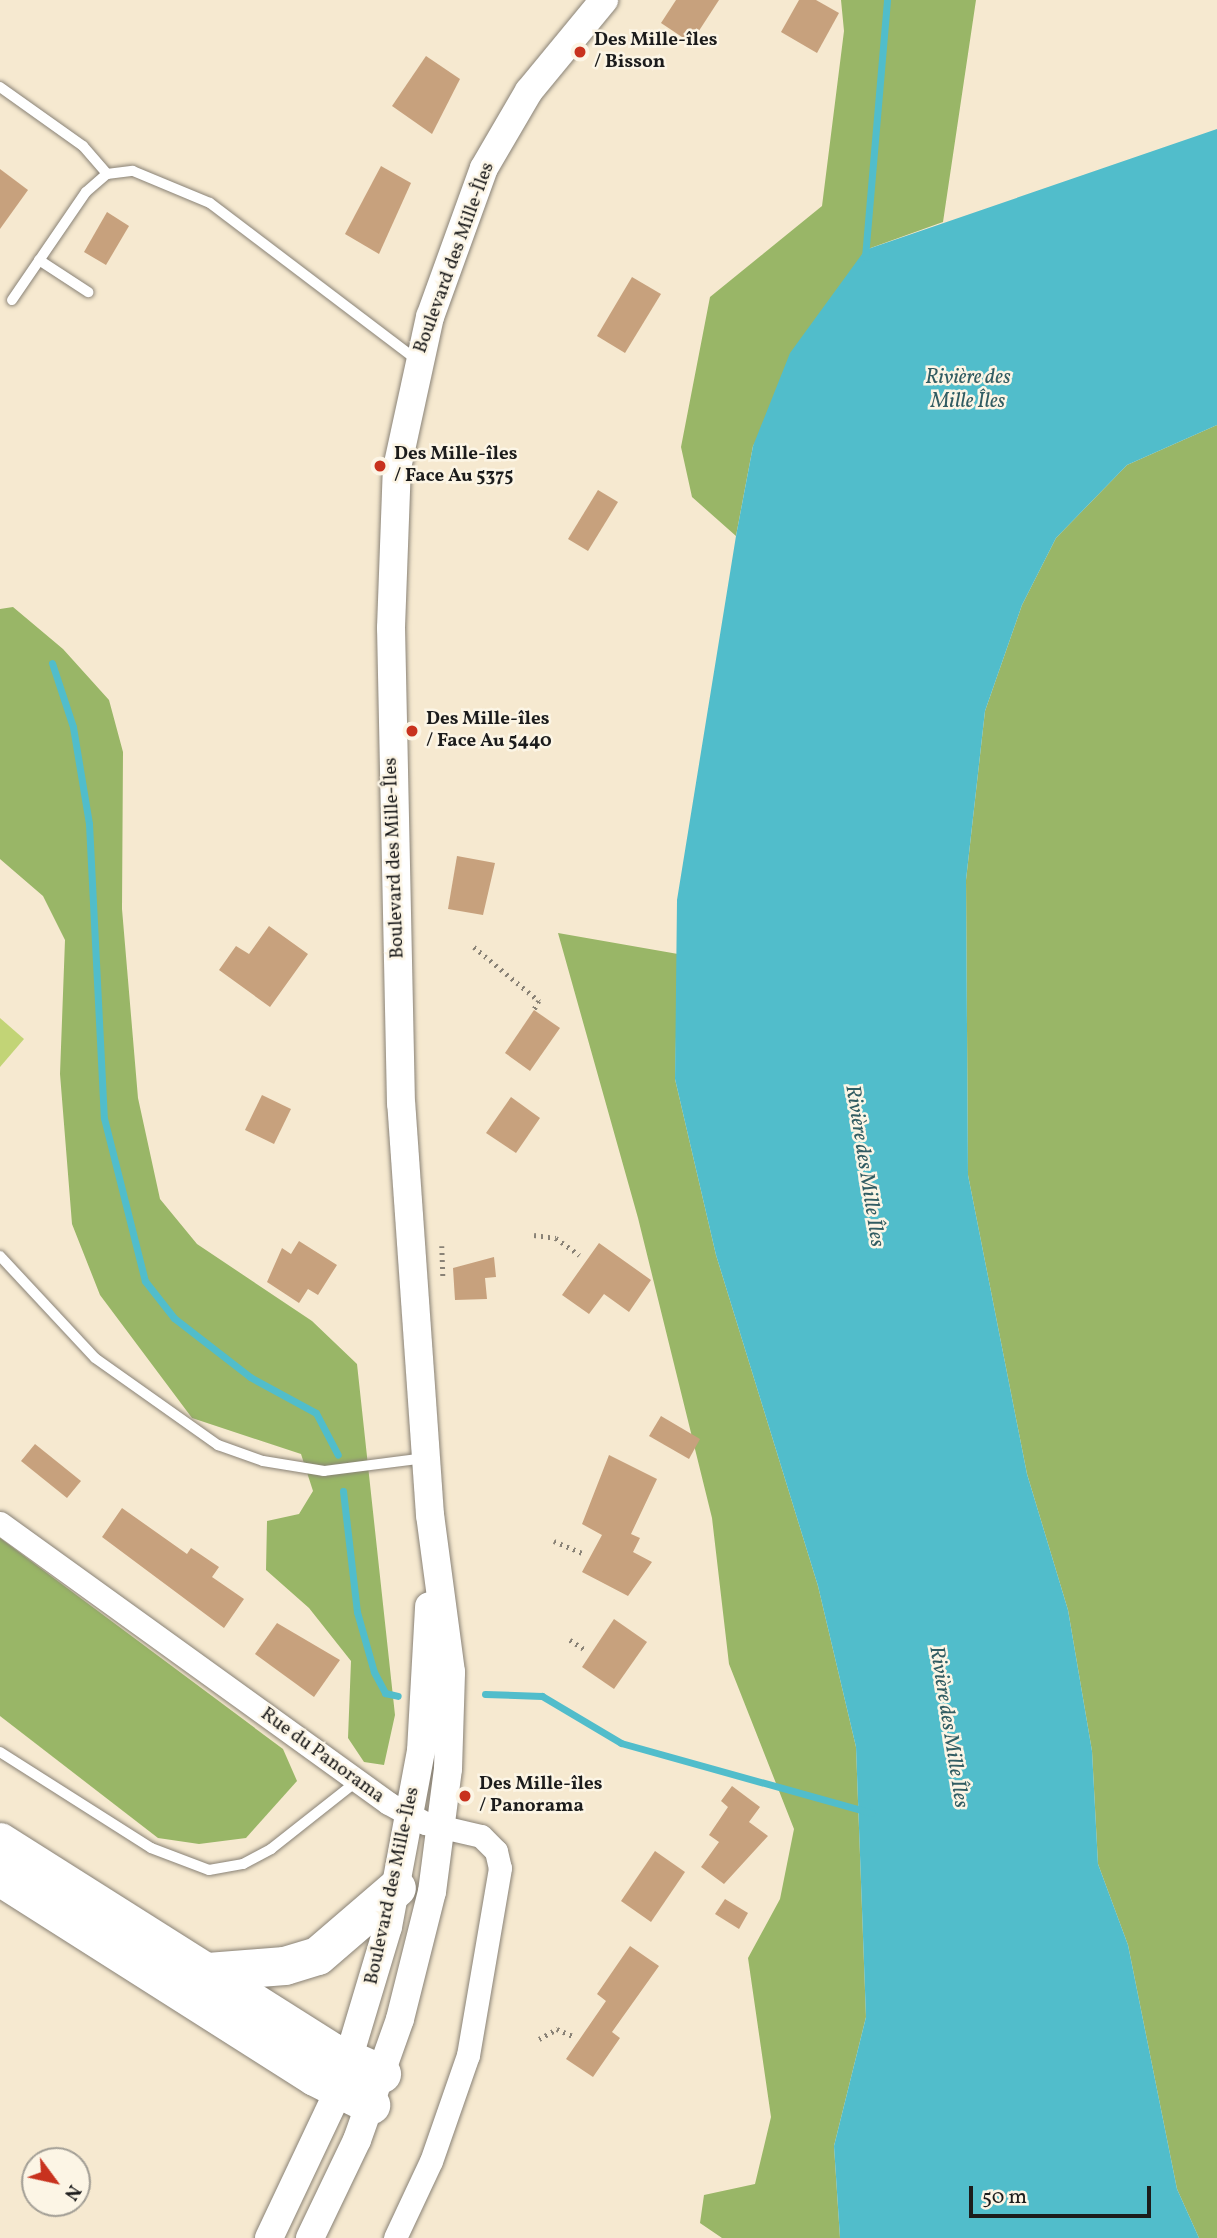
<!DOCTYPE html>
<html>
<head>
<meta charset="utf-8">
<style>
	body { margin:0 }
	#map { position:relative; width:1217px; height:2238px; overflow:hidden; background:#f6e9d0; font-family:Vollkorn,serif }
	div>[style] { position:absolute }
	.green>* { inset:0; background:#c2d476 }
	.forest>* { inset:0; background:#99b667 }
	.water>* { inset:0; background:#51bdcb }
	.stream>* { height:7px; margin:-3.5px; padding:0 3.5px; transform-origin:3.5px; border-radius:3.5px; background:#51bdcb }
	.building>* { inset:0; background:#c7a17d }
	.path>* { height:4.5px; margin-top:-2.25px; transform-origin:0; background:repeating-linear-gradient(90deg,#898276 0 2px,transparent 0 7px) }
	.roads { filter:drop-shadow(0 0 2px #898276) drop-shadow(0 0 2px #898276) }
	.service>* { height:10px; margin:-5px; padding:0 5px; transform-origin:5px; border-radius:5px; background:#fff }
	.minor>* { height:23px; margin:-11.5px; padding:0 11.5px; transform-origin:11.5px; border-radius:11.5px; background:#fff }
	.tertiary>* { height:28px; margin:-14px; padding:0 14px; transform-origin:14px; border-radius:14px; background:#fff }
	.motorway>* { height:38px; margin:-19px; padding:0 19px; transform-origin:19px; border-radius:19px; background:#fff }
	.dots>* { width:19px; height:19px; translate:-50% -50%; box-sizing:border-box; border:4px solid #fcf5e5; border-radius:50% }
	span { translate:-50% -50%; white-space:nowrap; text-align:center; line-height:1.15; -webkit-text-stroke:5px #fcf5e5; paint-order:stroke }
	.poi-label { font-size:19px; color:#1c1c1c; font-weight:700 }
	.left { translate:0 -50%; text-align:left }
	.street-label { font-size:19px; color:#1c1c1c }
	.water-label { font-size:21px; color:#315c62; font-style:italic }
	.north { position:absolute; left:21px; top:2147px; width:70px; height:70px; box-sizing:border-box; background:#fcf5e5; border:2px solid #a29e95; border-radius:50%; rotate:123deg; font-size:19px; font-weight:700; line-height:28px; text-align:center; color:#1c1c1c }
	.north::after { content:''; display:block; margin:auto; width:24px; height:32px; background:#c8321e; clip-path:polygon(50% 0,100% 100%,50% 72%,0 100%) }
	.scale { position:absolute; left:969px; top:2186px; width:182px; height:32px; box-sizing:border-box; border:4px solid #1c1c1c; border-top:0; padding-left:9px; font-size:21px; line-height:24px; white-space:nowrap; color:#1c1c1c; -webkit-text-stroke:5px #fcf5e5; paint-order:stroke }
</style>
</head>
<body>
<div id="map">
	<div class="green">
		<div style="clip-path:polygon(0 1018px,24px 1039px,0 1067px)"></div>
	</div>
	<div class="forest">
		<div style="clip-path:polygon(841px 0,976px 0,943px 222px,865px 250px,753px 446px,736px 536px,692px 497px,681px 447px,710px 297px,822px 206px,844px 31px)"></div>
		<div style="clip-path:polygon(1217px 425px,1217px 2238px,1199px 2238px,1177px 2189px,1128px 1945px,1098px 1864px,1092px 1751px,1068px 1610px,1027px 1474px,968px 1175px,966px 880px,985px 711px,1022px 605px,1056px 538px,1127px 465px)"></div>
		<div style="clip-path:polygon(13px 607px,63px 649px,109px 700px,123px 752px,122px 909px,138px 1098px,160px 1199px,197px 1244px,312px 1321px,357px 1364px,395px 1715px,384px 1765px,364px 1762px,348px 1738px,351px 1661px,309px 1608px,266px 1570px,267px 1521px,299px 1514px,313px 1491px,301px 1454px,192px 1418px,100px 1295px,72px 1224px,60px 1074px,65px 940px,43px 896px,0 859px,0 609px)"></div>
		<div style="clip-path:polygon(558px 933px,678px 954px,675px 1079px,716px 1255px,818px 1586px,856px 1747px,866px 2017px,834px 2146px,840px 2238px,722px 2238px,700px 2223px,704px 2195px,755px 2184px,771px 2117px,748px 1958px,780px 1899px,794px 1829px,729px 1664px,712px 1518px,638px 1218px)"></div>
		<div style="clip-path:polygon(0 1538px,283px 1749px,297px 1781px,246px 1838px,199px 1844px,158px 1838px,0 1716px)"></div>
	</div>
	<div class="water">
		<div style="clip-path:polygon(1217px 129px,1217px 425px,1127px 465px,1056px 538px,1022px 605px,985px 711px,966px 880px,968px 1175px,1027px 1474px,1068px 1610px,1092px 1751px,1098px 1864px,1128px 1945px,1177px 2189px,1199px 2238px,840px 2238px,834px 2146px,866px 2017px,856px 1747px,818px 1586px,716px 1255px,675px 1079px,677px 900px,736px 536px,753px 446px,790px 353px,865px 250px)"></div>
	</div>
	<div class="stream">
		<div style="left:865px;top:257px;width:258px;rotate:-85.1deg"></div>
		<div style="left:52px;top:663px;width:67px;rotate:71.8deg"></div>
		<div style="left:73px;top:727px;width:98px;rotate:80.6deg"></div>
		<div style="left:89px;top:824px;width:294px;rotate:87.1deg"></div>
		<div style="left:104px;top:1118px;width:168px;rotate:75.9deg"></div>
		<div style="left:145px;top:1281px;width:47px;rotate:51.9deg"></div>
		<div style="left:174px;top:1318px;width:96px;rotate:37.8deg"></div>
		<div style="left:250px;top:1377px;width:75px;rotate:28.6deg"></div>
		<div style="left:316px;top:1413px;width:47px;rotate:62.4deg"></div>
		<div style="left:343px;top:1491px;width:122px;rotate:83.4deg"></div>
		<div style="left:357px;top:1612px;width:62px;rotate:74.2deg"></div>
		<div style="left:374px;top:1672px;width:24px;rotate:62deg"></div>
		<div style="left:385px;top:1693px;width:13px;rotate:13deg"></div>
		<div style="left:485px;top:1694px;width:57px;rotate:2deg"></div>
		<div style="left:542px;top:1696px;width:92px;rotate:30.7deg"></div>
		<div style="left:621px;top:1743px;width:260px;rotate:15.6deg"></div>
	</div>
	<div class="building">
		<div style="clip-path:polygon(676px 0,719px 0,691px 43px,661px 23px)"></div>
		<div style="clip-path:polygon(799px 0,816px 0,839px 13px,817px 53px,781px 32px)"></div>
		<div style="clip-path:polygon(426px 56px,460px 79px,432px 134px,392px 106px)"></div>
		<div style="clip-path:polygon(381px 166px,411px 183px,379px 254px,345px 234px)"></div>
		<div style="clip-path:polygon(0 169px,28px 190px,0 229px)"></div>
		<div style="clip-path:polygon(107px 212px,129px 226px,106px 265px,84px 252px)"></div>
		<div style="clip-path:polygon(632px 277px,661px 294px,625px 353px,597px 336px)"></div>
		<div style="clip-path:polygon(598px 490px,618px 502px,588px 551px,568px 539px)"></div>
		<div style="clip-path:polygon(457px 856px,495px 863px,483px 915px,448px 909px)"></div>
		<div style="clip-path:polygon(269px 926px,308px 954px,270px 1007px,219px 970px,236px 946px,249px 954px)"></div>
		<div style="clip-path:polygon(534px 1010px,560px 1028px,530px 1071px,505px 1053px)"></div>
		<div style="clip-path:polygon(262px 1095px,291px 1109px,274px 1144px,245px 1130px)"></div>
		<div style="clip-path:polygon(511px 1097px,540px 1118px,516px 1153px,486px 1133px)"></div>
		<div style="clip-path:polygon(299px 1241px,337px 1265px,318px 1295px,308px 1289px,299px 1303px,267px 1282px,282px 1248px,291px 1254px)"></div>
		<div style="clip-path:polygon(599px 1243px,651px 1280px,629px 1312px,604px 1294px,589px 1314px,562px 1295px)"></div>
		<div style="clip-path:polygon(494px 1257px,496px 1277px,485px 1278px,487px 1299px,455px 1300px,453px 1268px)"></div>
		<div style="clip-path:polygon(661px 1416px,700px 1439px,689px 1459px,649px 1436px)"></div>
		<div style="clip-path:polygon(35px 1444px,81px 1481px,67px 1498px,21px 1461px)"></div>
		<div style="clip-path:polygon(609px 1455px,657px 1479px,631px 1534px,640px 1538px,633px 1552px,652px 1562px,628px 1596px,582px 1572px,602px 1535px,582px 1524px)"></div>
		<div style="clip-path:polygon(122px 1508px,187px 1554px,191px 1548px,219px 1567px,212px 1577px,244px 1599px,224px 1628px,102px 1537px)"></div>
		<div style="clip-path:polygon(614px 1619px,647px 1642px,614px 1689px,582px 1667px)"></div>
		<div style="clip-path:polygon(277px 1623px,340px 1660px,314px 1697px,255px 1654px)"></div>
		<div style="clip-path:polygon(732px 1786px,760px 1807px,749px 1822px,768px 1836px,724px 1884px,701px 1867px,719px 1842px,709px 1835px,728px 1807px,721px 1801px)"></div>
		<div style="clip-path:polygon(655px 1851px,685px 1872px,651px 1922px,621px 1901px)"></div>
		<div style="clip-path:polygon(725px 1899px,748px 1913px,739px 1929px,715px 1914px)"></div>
		<div style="clip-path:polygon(630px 1946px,659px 1966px,612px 2032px,620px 2038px,593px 2077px,566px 2059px,606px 2001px,597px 1994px)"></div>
	</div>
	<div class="path">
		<div style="left:474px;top:947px;width:85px;rotate:39.7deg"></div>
		<div style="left:539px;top:1001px;width:10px;rotate:119deg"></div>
		<div style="left:534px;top:1235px;width:22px;rotate:8deg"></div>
		<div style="left:556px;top:1238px;width:29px;rotate:36deg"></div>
		<div style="left:442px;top:1246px;width:33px;rotate:88deg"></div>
		<div style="left:554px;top:1541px;width:34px;rotate:23deg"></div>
		<div style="left:570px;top:1640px;width:17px;rotate:33deg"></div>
		<div style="left:539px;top:2039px;width:21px;rotate:-29deg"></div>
		<div style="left:557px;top:2029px;width:17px;rotate:24deg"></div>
	</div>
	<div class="roads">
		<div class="service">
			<div style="left:0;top:87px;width:102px;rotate:35.4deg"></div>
			<div style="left:83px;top:146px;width:37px;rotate:49deg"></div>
			<div style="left:39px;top:260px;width:59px;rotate:33.1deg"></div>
			<div style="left:12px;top:300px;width:131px;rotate:-55.6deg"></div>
			<div style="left:86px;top:192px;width:28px;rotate:-41deg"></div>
			<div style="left:107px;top:174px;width:26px;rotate:-7deg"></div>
			<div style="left:133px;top:171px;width:83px;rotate:22.6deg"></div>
			<div style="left:210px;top:203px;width:261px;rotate:37.2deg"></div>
			<div style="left:0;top:1256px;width:139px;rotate:47deg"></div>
			<div style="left:95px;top:1358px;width:151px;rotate:35.3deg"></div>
			<div style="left:218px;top:1445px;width:48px;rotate:19.6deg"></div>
			<div style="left:263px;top:1461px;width:62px;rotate:9.3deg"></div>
			<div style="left:324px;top:1471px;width:103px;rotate:-7.3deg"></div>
			<div style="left:0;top:1752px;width:179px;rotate:32.4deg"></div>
			<div style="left:151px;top:1848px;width:62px;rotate:20.8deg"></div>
			<div style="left:209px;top:1870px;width:35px;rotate:-10deg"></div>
			<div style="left:243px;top:1864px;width:32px;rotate:-28deg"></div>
			<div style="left:271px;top:1849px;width:110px;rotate:-38.3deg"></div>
		</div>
		<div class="minor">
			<div style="left:0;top:1523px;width:478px;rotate:35.8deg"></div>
			<div style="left:388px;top:1803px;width:42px;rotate:28.4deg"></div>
			<div style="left:425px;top:1823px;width:57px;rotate:13.1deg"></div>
			<div style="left:481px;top:1836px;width:21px;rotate:45deg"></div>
			<div style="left:496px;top:1851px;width:17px;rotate:77deg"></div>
			<div style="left:500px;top:1868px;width:190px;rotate:99.7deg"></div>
			<div style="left:468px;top:2055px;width:112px;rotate:109.2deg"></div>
			<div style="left:431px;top:2161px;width:85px;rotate:115.1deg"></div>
		</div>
		<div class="tertiary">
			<div style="left:269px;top:2238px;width:164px;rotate:-64.7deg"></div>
			<div style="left:339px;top:2090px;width:170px;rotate:-73.3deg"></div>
			<div style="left:388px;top:1927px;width:179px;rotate:-79.4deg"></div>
			<div style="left:421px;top:1751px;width:145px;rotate:-86.8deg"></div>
			<div style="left:310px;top:2238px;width:109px;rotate:-64.4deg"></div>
			<div style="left:357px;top:2140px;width:128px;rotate:-70.4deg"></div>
			<div style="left:400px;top:2019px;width:131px;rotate:-75.9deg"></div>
			<div style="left:432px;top:1892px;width:124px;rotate:-82.6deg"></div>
			<div style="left:448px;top:1769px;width:97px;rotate:-88.2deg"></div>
			<div style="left:451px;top:1672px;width:158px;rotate:-97.6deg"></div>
			<div style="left:430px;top:1515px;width:412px;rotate:-94deg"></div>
			<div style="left:401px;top:1104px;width:476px;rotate:-91.2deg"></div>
			<div style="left:391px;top:628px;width:160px;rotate:-87.9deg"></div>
			<div style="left:397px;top:468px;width:155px;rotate:-77.7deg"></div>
			<div style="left:430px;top:317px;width:158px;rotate:-70.1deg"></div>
			<div style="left:484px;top:168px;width:89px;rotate:-59.7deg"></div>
			<div style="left:529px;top:91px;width:118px;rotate:-50.5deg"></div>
		</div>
		<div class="motorway">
			<div style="left:0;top:1842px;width:391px;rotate:32.3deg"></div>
			<div style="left:330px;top:2051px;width:57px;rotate:23.9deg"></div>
			<div style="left:0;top:1877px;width:373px;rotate:32.4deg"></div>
			<div style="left:315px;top:2077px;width:63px;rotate:26.6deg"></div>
			<div style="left:208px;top:1972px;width:77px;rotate:-4.5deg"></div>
			<div style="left:285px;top:1966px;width:34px;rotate:-17deg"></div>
			<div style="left:318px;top:1956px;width:104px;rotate:-40.7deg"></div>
		</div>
	</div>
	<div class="dots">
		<div style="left:580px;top:52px;background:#c8321e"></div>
		<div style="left:380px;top:466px;background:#c8321e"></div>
		<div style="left:412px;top:731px;background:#c8321e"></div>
		<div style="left:465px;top:1796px;background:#c8321e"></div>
	</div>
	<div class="poi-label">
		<span class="left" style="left:594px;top:52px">Des Mille-îles<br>/ Bisson</span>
		<span class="left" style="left:394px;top:466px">Des Mille-îles<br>/ Face Au 5375</span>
		<span class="left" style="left:426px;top:731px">Des Mille-îles<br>/ Face Au 5440</span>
		<span class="left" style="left:479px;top:1796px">Des Mille-îles<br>/ Panorama</span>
	</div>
	<div class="street-label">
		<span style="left:455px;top:258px;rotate:-70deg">Boulevard des Mille-Îles</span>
		<span style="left:395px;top:858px;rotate:-92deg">Boulevard des Mille-Îles</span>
		<span style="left:322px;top:1756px;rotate:36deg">Rue du Panorama</span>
		<span style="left:393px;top:1886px;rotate:-78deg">Boulevard des Mille-Îles</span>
	</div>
	<div class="water-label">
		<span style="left:968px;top:390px">Rivière des<br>Mille Îles</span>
		<span style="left:864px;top:1166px;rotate:81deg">Rivière des Mille Îles</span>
		<span style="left:948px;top:1727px;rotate:81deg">Rivière des Mille Îles</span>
	</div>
	<div class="north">N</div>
	<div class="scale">50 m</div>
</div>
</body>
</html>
